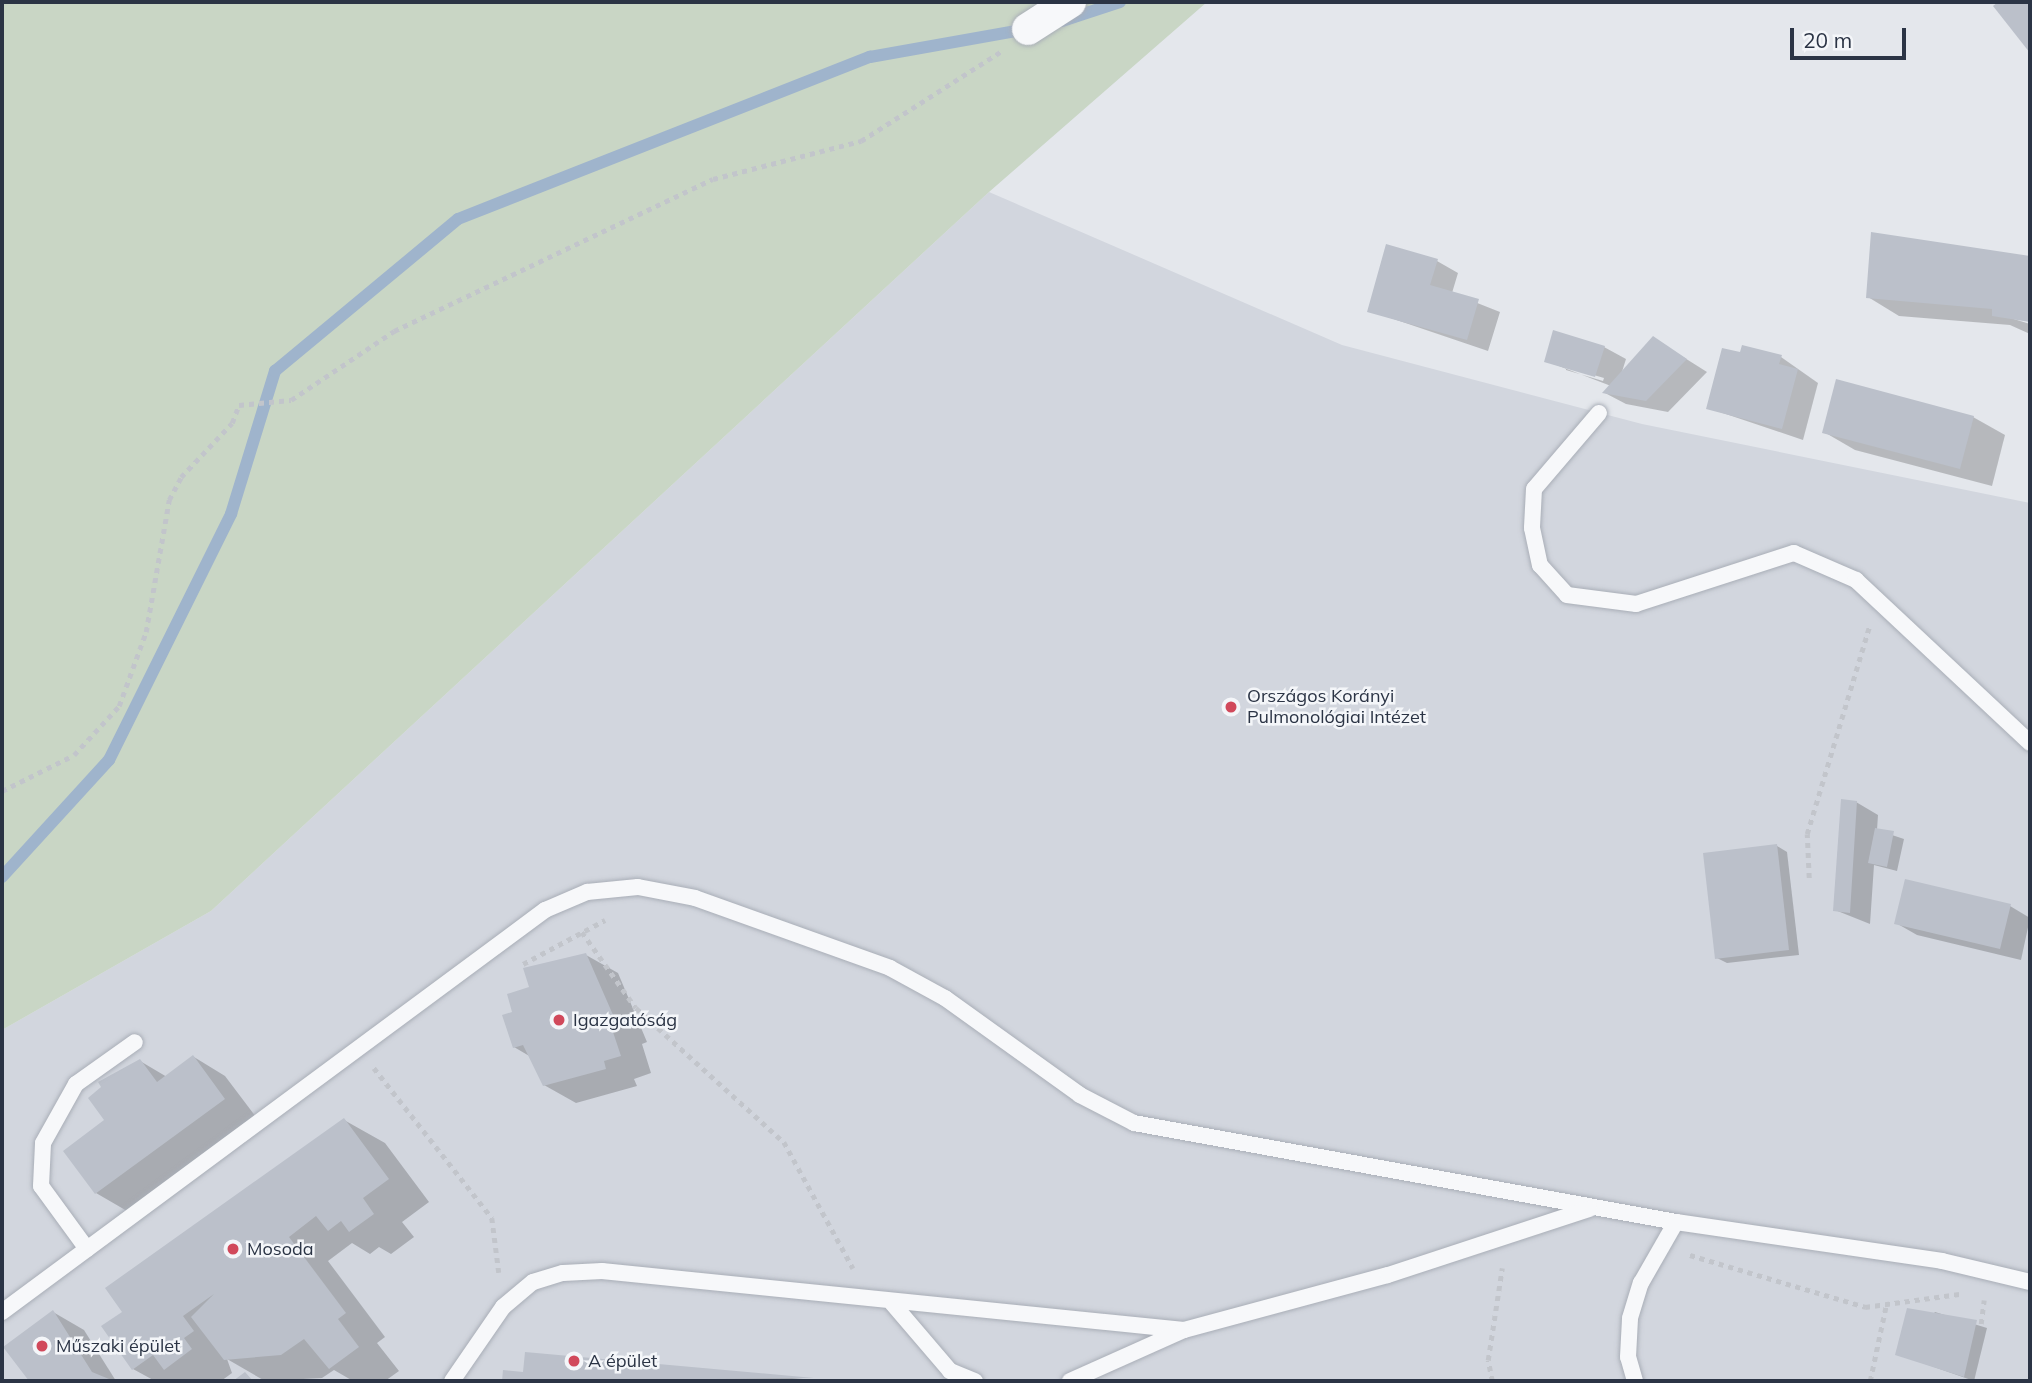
<!DOCTYPE html>
<html>
<head>
<meta charset="utf-8">
<style>
	body { margin:0 }
	#map { position:relative; width:2032px; height:1383px; overflow:hidden; background:#e4e7ec; font-family:Mulish,sans-serif }
	div>[style] { position:absolute }
	.built>* { inset:0; background:#d2d6de }
	.green>* { inset:0; background:#c9d6c5 }
	.shadow>* { inset:0; background:#0003 }
	.stream>* { height:12px; margin:-6px; padding:0 6px; transform-origin:6px; border-radius:6px; background:#9fb4cc }
	.building>* { inset:0; background:#bbc0ca }
	.path>* { height:4.5px; margin-top:-2.25px; transform-origin:0; background:repeating-linear-gradient(90deg,#c2c5cb 0 5px,transparent 0 10px) }
	.roads { filter:drop-shadow(0 0 2px #a9aeb7) drop-shadow(0 0 2px #a9aeb7) }
	.lane>* { height:16px; margin:-8px; padding:0 8px; transform-origin:8px; border-radius:8px; background:#f7f8fa }
	.street>* { height:32px; margin:-16px; padding:0 16px; transform-origin:16px; border-radius:16px; background:#f7f8fa }
	.dots>* { width:19px; height:19px; translate:-50% -50%; box-sizing:border-box; border:4px solid #f4f6f9; border-radius:50% }
	span { translate:-50% -50%; white-space:nowrap; text-align:center; line-height:1.15; -webkit-text-stroke:5px #f4f6f9; paint-order:stroke }
	.poi-label { font-size:18px; color:#2b3445 }
	.left { translate:0 -50%; text-align:left }
	.frame { position:absolute; inset:0; border:4px solid #2b3445; pointer-events:none }
	.scale { position:absolute; left:1790px; top:28px; width:116px; height:32px; box-sizing:border-box; border:4px solid #2b3445; border-top:0; padding-left:9px; font-size:21px; line-height:24px; white-space:nowrap; color:#2b3445; -webkit-text-stroke:5px #f4f6f9; paint-order:stroke }
</style>
</head>
<body>
<div id="map">
	<div class="built">
		<div style="clip-path:polygon(989px 192px,1342px 345px,1642px 424px,2030px 503px,2030px 1381px,2px 1381px,2px 1030px,211px 911px)"></div>
	</div>
	<div class="green">
		<div style="clip-path:polygon(2px 2px,1207px 2px,989px 192px,211px 911px,2px 1030px)"></div>
	</div>
	<div class="shadow">
		<div style="clip-path:polygon(1873px 234px,2030px 258px,2030px 320px,2004px 316px,2030px 324px,2030px 334px,2010px 325px,1899px 316px,1868px 297px)"></div>
		<div style="clip-path:polygon(1437px 261px,1458px 273px,1452px 293px,1500px 312px,1488px 351px,1370px 311px)"></div>
		<div style="clip-path:polygon(evenodd,1653px 338px,1707px 372px,1668px 412px,1626px 404px,1605px 393px,1611px 386px,1546px 361px,1604px 347px,1626px 359px,1621px 375px,1653px 338px,1566px 367px,1604px 378px,1603px 381px,1566px 370px,1566px 367px)"></div>
		<div style="clip-path:polygon(1741px 355px,1781px 357px,1818px 383px,1803px 440px,1708px 408px)"></div>
		<div style="clip-path:polygon(1973px 417px,2005px 435px,1992px 486px,1855px 450px,1824px 432px)"></div>
		<div style="clip-path:polygon(1856px 802px,1878px 815px,1877px 830px,1904px 839px,1897px 871px,1874px 865px,1870px 924px,1835px 910px)"></div>
		<div style="clip-path:polygon(1777px 846px,1787px 852px,1799px 955px,1727px 963px,1717px 958px)"></div>
		<div style="clip-path:polygon(2010px 906px,2030px 918px,2021px 960px,1917px 935px,1896px 923px)"></div>
		<div style="clip-path:polygon(586px 955px,618px 973px,647px 1042px,642px 1044px,651px 1073px,634px 1079px,637px 1086px,576px 1103px,544px 1085px,531px 1057px,514px 1047px,515px 1013px,531px 988px)"></div>
		<div style="clip-path:polygon(194px 1057px,225px 1076px,256px 1117px,127px 1211px,96px 1193px,107px 1121px,140px 1061px,167px 1077px)"></div>
		<div style="clip-path:polygon(344px 1120px,385px 1143px,429px 1202px,402px 1222px,414px 1237px,391px 1254px,379px 1247px,370px 1254px,352px 1243px,328px 1261px,385px 1337px,377px 1343px,399px 1371px,385px 1381px,353px 1381px,334px 1370px,322px 1378px,265px 1381px,227px 1359px,232px 1373px,221px 1381px,155px 1381px,133px 1369px,125px 1312px)"></div>
		<div style="clip-path:polygon(53px 1312px,84px 1330px,116px 1381px,32px 1381px,6px 1347px)"></div>
		<div style="clip-path:polygon(1935px 1312px,1987px 1328px,1974px 1381px,1897px 1354px)"></div>
		<div style="clip-path:polygon(526px 1354px,814px 1380px,816px 1381px,504px 1381px,505px 1372px,525px 1374px)"></div>
	</div>
	<div class="stream">
		<div style="left:1062px;top:21px;width:61px;rotate:-18.1deg"></div>
		<div style="left:2px;top:877px;width:159px;rotate:-47.6deg"></div>
		<div style="left:109px;top:760px;width:275px;rotate:-63.6deg"></div>
		<div style="left:231px;top:514px;width:150px;rotate:-72.9deg"></div>
		<div style="left:275px;top:371px;width:238px;rotate:-39.7deg"></div>
		<div style="left:458px;top:219px;width:443px;rotate:-21.5deg"></div>
		<div style="left:870px;top:57px;width:159px;rotate:-10.1deg"></div>
	</div>
	<div class="building">
		<div style="clip-path:polygon(1998px 2px,2030px 2px,2030px 53px,1993px 6px)"></div>
		<div style="clip-path:polygon(1871px 232px,2030px 256px,2030px 322px,1992px 316px,1992px 309px,1866px 298px)"></div>
		<div style="clip-path:polygon(1386px 244px,1438px 259px,1430px 285px,1479px 299px,1467px 340px,1367px 312px)"></div>
		<div style="clip-path:polygon(1553px 330px,1605px 346px,1595px 377px,1544px 362px)"></div>
		<div style="clip-path:polygon(1653px 336px,1687px 359px,1646px 401px,1602px 393px)"></div>
		<div style="clip-path:polygon(1742px 345px,1782px 355px,1779px 364px,1798px 369px,1782px 429px,1706px 409px,1722px 348px,1740px 352px)"></div>
		<div style="clip-path:polygon(1836px 379px,1974px 416px,1960px 469px,1822px 433px)"></div>
		<div style="clip-path:polygon(1841px 799px,1857px 801px,1850px 913px,1833px 911px)"></div>
		<div style="clip-path:polygon(1875px 828px,1894px 831px,1887px 867px,1868px 863px)"></div>
		<div style="clip-path:polygon(1777px 844px,1789px 950px,1715px 959px,1703px 853px)"></div>
		<div style="clip-path:polygon(1905px 879px,2011px 904px,2000px 949px,1894px 924px)"></div>
		<div style="clip-path:polygon(586px 953px,617px 1024px,611px 1026px,621px 1056px,604px 1061px,606px 1069px,543px 1086px,523px 1045px,513px 1048px,502px 1015px,512px 1012px,507px 994px,529px 987px,523px 968px)"></div>
		<div style="clip-path:polygon(193px 1055px,225px 1099px,95px 1194px,63px 1151px,104px 1120px,88px 1098px,101px 1087px,98px 1082px,140px 1059px,157px 1082px)"></div>
		<div style="clip-path:polygon(344px 1118px,389px 1179px,363px 1198px,374px 1214px,349px 1232px,341px 1221px,328px 1231px,316px 1216px,289px 1237px,346px 1313px,338px 1319px,359px 1347px,329px 1369px,304px 1339px,281px 1355px,224px 1360px,191px 1317px,214px 1294px,183px 1316px,194px 1331px,184px 1338px,192px 1349px,164px 1370px,153px 1355px,132px 1370px,101px 1326px,122px 1312px,105px 1288px)"></div>
		<div style="clip-path:polygon(1907px 1308px,1977px 1320px,1964px 1377px,1895px 1355px)"></div>
		<div style="clip-path:polygon(53px 1310px,92px 1372px,114px 1381px,29px 1381px,3px 1347px)"></div>
		<div style="clip-path:polygon(525px 1352px,814px 1378px,502px 1381px,503px 1370px,523px 1372px)"></div>
		<div style="clip-path:polygon(245px 1372px,253px 1381px,233px 1381px)"></div>
	</div>
	<div class="path">
		<div style="left:2px;top:791px;width:80px;rotate:-26.6deg"></div>
		<div style="left:74px;top:755px;width:67px;rotate:-47.4deg"></div>
		<div style="left:119px;top:706px;width:79px;rotate:-70deg"></div>
		<div style="left:146px;top:632px;width:134px;rotate:-80.1deg"></div>
		<div style="left:169px;top:500px;width:26px;rotate:-62deg"></div>
		<div style="left:181px;top:477px;width:74px;rotate:-46.6deg"></div>
		<div style="left:232px;top:423px;width:19px;rotate:-69deg"></div>
		<div style="left:239px;top:405px;width:52px;rotate:-5.5deg"></div>
		<div style="left:291px;top:400px;width:124px;rotate:-33.8deg"></div>
		<div style="left:394px;top:331px;width:353px;rotate:-25.5deg"></div>
		<div style="left:713px;top:179px;width:153px;rotate:-14.4deg"></div>
		<div style="left:861px;top:141px;width:167px;rotate:-32.6deg"></div>
		<div style="left:1809px;top:878px;width:44px;rotate:-92.6deg"></div>
		<div style="left:1807px;top:834px;width:216px;rotate:-73.3deg"></div>
		<div style="left:582px;top:932px;width:93px;rotate:54.6deg"></div>
		<div style="left:636px;top:1008px;width:200px;rotate:42.2deg"></div>
		<div style="left:784px;top:1142px;width:144px;rotate:61.3deg"></div>
		<div style="left:523px;top:964px;width:93px;rotate:-28.2deg"></div>
		<div style="left:374px;top:1068px;width:191px;rotate:51.8deg"></div>
		<div style="left:492px;top:1218px;width:55px;rotate:82.7deg"></div>
		<div style="left:1690px;top:1255px;width:183px;rotate:16.5deg"></div>
		<div style="left:1865px;top:1307px;width:95px;rotate:-7.9deg"></div>
		<div style="left:1981px;top:1324px;width:24px;rotate:-83deg"></div>
		<div style="left:1492px;top:1381px;width:21px;rotate:-101deg"></div>
		<div style="left:1488px;top:1360px;width:93px;rotate:-81.3deg"></div>
		<div style="left:1870px;top:1381px;width:77px;rotate:-78deg"></div>
	</div>
	<div class="roads">
		<div class="lane">
			<div style="left:1599px;top:413px;width:100px;rotate:130.5deg"></div>
			<div style="left:1534px;top:489px;width:39px;rotate:93deg"></div>
			<div style="left:1532px;top:528px;width:38px;rotate:78deg"></div>
			<div style="left:1540px;top:565px;width:40px;rotate:48deg"></div>
			<div style="left:1567px;top:595px;width:70px;rotate:7.4deg"></div>
			<div style="left:1636px;top:604px;width:166px;rotate:-17.9deg"></div>
			<div style="left:1794px;top:553px;width:68px;rotate:23.5deg"></div>
			<div style="left:1856px;top:580px;width:238px;rotate:43.1deg"></div>
			<div style="left:87px;top:1249px;width:78px;rotate:-126.1deg"></div>
			<div style="left:41px;top:1186px;width:43px;rotate:-87.3deg"></div>
			<div style="left:43px;top:1143px;width:68px;rotate:-60.8deg"></div>
			<div style="left:76px;top:1084px;width:72px;rotate:-35.4deg"></div>
			<div style="left:892px;top:1303px;width:89px;rotate:49.5deg"></div>
			<div style="left:950px;top:1371px;width:27px;rotate:22deg"></div>
			<div style="left:2px;top:1312px;width:676px;rotate:-36.51deg"></div>
			<div style="left:545px;top:910px;width:46px;rotate:-23.2deg"></div>
			<div style="left:587px;top:892px;width:51px;rotate:-5.6deg"></div>
			<div style="left:638px;top:887px;width:58px;rotate:10.9deg"></div>
			<div style="left:695px;top:898px;width:207px;rotate:19.7deg"></div>
			<div style="left:890px;top:968px;width:63px;rotate:28.6deg"></div>
			<div style="left:945px;top:998px;width:166px;rotate:35.7deg"></div>
			<div style="left:1080px;top:1095px;width:61px;rotate:27.4deg"></div>
			<div style="left:1134px;top:1123px;width:551px;rotate:10.35deg"></div>
			<div style="left:1676px;top:1222px;width:269px;rotate:8.3deg"></div>
			<div style="left:1942px;top:1261px;width:90px;rotate:13.4deg"></div>
			<div style="left:452px;top:1381px;width:90px;rotate:-55.4deg"></div>
			<div style="left:503px;top:1307px;width:39px;rotate:-40deg"></div>
			<div style="left:533px;top:1282px;width:31px;rotate:-17deg"></div>
			<div style="left:563px;top:1273px;width:39px;rotate:-3deg"></div>
			<div style="left:602px;top:1271px;width:585px;rotate:5.79deg"></div>
			<div style="left:1184px;top:1330px;width:211px;rotate:-15.1deg"></div>
			<div style="left:1388px;top:1275px;width:212px;rotate:-18.2deg"></div>
			<div style="left:1070px;top:1381px;width:123px;rotate:-24.1deg"></div>
			<div style="left:1635px;top:1381px;width:25px;rotate:-106deg"></div>
			<div style="left:1628px;top:1357px;width:39px;rotate:-87deg"></div>
			<div style="left:1630px;top:1318px;width:37px;rotate:-73deg"></div>
			<div style="left:1641px;top:1283px;width:70px;rotate:-60.2deg"></div>
		</div>
		<div class="street">
			<div style="left:1028px;top:29px;width:50px;rotate:-32.7deg"></div>
		</div>
	</div>
	<div class="dots">
		<div style="left:1231px;top:707px;background:#d1495b"></div>
		<div style="left:559px;top:1020px;background:#d1495b"></div>
		<div style="left:233px;top:1249px;background:#d1495b"></div>
		<div style="left:42px;top:1346px;background:#d1495b"></div>
		<div style="left:574px;top:1361px;background:#d1495b"></div>
	</div>
	<div class="poi-label">
		<span class="left" style="left:1247px;top:707px">Országos Korányi<br>Pulmonológiai Intézet</span>
		<span class="left" style="left:573px;top:1020px">Igazgatóság</span>
		<span class="left" style="left:247px;top:1249px">Mosoda</span>
		<span class="left" style="left:56px;top:1346px">Műszaki épület</span>
		<span class="left" style="left:588px;top:1361px">A épület</span>
	</div>
	<div class="frame"></div>
	<div class="scale">20 m</div>
</div>
</body>
</html>
